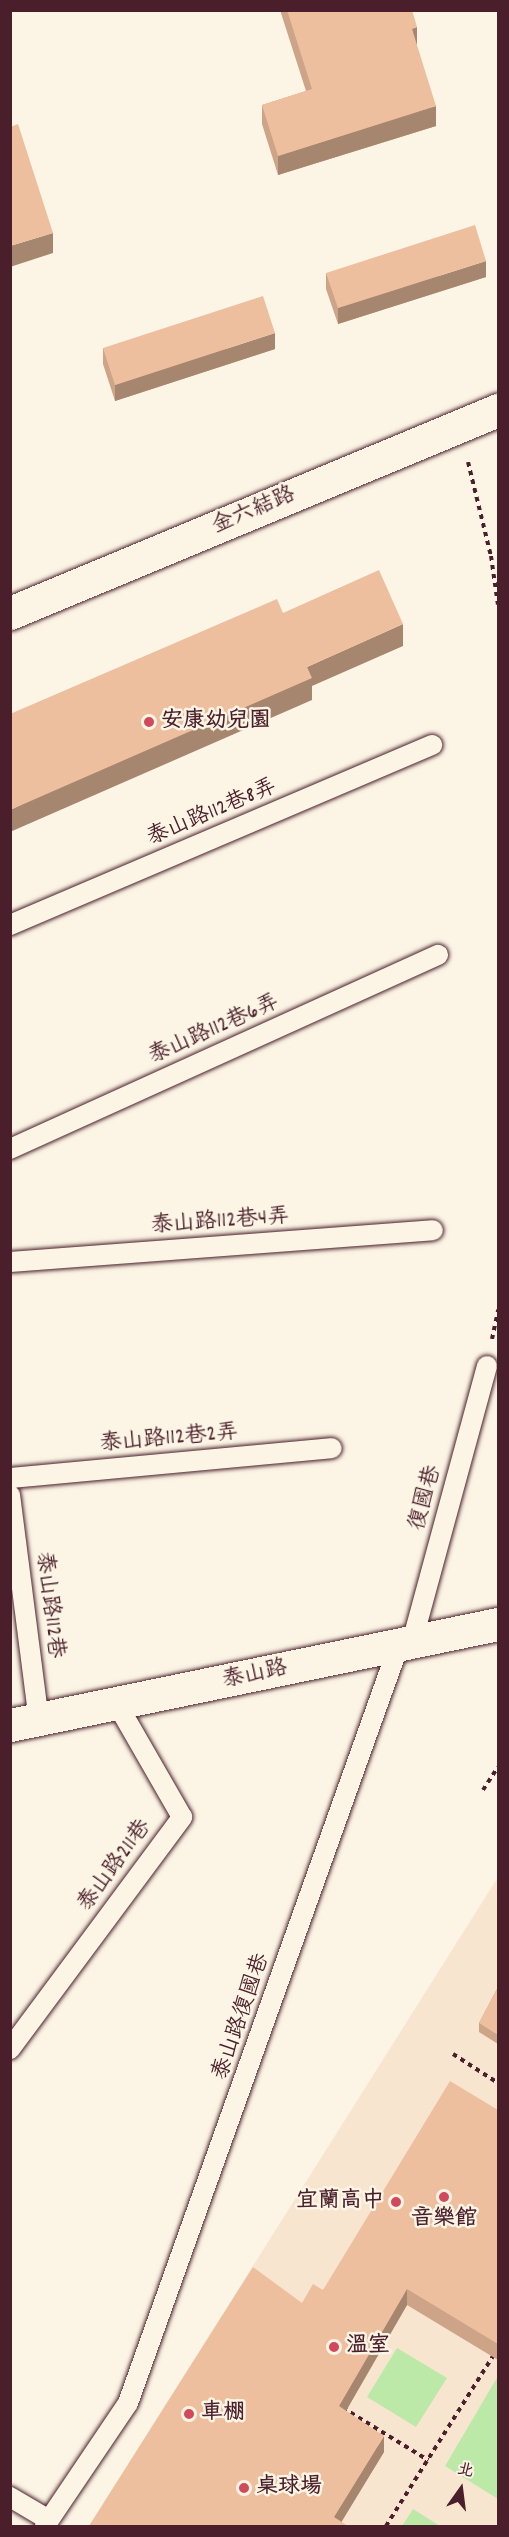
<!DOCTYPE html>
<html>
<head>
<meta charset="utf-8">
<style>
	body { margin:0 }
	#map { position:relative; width:509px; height:2537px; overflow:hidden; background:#fcf5e5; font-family:Dekko,"LXGW WenKai TC",sans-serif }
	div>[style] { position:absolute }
	.built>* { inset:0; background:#f8e5d0 }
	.green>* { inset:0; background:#bce9a7 }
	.path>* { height:4px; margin-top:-2px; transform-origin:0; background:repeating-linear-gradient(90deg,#4a1f2b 0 4.5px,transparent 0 9px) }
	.roads { filter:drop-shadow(0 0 2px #4a1f2b) drop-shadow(0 0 2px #4a1f2b) }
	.lane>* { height:20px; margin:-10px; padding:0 10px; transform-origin:10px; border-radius:10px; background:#fcf5e5 }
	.street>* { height:33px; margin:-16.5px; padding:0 16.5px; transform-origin:16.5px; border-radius:16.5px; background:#fcf5e5 }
	.primary>* { height:33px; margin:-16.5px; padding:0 16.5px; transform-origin:16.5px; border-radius:16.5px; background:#fcf5e5 }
	.wall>* { inset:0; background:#cda488 }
	.shaded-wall>* { inset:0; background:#a7866f }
	.building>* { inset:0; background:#eebf9e }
	.dots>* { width:16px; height:16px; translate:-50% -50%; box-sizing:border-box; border:3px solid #fcf5e5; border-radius:50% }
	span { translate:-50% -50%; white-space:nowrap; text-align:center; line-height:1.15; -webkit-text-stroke:5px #fcf5e5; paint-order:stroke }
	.street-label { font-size:22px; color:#4a1f2b }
	.poi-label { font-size:22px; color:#4a1f2b; font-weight:700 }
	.left { translate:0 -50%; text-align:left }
	.right { translate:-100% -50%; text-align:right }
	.frame { position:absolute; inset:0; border:12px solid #4a1f2b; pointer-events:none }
	.north { position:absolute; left:431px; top:2459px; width:60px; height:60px; -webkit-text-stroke:4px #fcf5e5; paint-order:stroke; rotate:14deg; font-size:16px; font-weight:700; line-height:24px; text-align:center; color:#4a1f2b }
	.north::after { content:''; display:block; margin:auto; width:21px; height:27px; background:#4a1f2b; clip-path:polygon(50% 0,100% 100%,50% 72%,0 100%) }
</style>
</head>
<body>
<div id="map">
	<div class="built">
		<div style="clip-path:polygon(498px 1877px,498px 2526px,89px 2526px)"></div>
	</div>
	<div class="green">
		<div style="clip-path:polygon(397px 2348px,447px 2378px,416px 2427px,367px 2397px)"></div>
		<div style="clip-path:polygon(498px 2376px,498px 2499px,445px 2466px)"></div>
		<div style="clip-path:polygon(413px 2509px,440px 2526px,402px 2526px)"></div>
	</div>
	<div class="path">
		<div style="left:468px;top:462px;width:97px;rotate:76.3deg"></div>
		<div style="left:491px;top:556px;width:49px;rotate:81.9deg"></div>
		<div style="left:492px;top:1339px;width:30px;rotate:-78deg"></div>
		<div style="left:483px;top:1790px;width:27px;rotate:-57deg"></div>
		<div style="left:453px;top:2054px;width:54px;rotate:32.8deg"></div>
		<div style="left:343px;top:2408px;width:100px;rotate:31.5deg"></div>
		<div style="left:386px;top:2526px;width:201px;rotate:-57.8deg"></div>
	</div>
	<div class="roads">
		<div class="lane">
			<div style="left:10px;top:925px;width:459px;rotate:-23.1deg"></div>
			<div style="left:10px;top:1149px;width:470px;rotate:-24.4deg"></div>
			<div style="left:10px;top:1262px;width:424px;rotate:-4.3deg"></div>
			<div style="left:10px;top:1478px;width:323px;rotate:-5.3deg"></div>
			<div style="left:10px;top:1495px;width:227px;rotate:82.7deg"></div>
			<div style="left:412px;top:1642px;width:286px;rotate:-74.8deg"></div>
			<div style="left:10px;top:2049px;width:289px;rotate:-53.4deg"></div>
			<div style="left:182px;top:1817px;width:130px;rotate:-119.9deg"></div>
			<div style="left:10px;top:2497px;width:45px;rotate:30.5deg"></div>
			<div style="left:45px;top:2526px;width:148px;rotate:-56deg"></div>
			<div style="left:128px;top:2403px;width:805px;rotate:-70.33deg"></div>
		</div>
		<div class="street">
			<div style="left:10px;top:613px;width:529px;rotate:-22.59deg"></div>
		</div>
		<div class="primary">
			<div style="left:10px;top:1725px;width:498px;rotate:-11.7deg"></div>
		</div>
	</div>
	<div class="wall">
		<div style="clip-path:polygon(280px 10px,412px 10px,417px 47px,436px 126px,278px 175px,262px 124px,262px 105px,306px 91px)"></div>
		<div style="clip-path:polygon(326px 273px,486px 277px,338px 324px,326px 289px)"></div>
		<div style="clip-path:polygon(103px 348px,275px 349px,115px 401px,103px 364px)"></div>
		<div style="clip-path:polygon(498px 1987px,498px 2044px,479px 2032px,479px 2023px)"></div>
		<div style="clip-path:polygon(498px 2110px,498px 2360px,407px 2305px,346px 2411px,384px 2452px,341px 2522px,89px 2526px,302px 2303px,323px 2290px)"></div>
	</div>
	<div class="shaded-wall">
		<div style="clip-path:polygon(417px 27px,417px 47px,412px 29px)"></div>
		<div style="clip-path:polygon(436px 106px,436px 126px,278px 175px,278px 156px)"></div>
		<div style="clip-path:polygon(53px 233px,53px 253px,10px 267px,10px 246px)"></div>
		<div style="clip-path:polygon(486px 261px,486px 277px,338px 324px,338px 308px)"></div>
		<div style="clip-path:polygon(275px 333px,275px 349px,115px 401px,115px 385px)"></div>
		<div style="clip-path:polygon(403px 624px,403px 646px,312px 686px,312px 700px,10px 832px,10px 810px,307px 667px)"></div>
		<div style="clip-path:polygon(407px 2289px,407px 2305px,339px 2423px,339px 2406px)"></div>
		<div style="clip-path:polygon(384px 2436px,384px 2452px,339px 2526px,334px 2517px)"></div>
	</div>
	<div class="building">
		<div style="clip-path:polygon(287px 10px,412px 10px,417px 27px,412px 29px,436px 106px,278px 156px,262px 105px,312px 89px)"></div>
		<div style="clip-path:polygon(18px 124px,53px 233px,10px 246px,10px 127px)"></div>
		<div style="clip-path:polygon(475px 225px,486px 261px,338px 308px,326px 273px)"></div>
		<div style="clip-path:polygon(263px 296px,275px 333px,115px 385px,103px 348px)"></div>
		<div style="clip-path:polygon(379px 570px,403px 624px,307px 667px,312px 678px,10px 810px,10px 714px,277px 599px,283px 613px)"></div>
		<div style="clip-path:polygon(498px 1987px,498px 2035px,479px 2023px)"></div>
		<div style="clip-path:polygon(450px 2081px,498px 2110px,498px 2344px,407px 2289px,339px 2406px,384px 2436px,334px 2517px,348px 2526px,89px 2526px,253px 2267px,302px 2303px,313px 2284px,323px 2290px)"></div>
	</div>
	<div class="dots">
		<div style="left:149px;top:722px;background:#d1495b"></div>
		<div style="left:444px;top:2197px;background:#d1495b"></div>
		<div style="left:396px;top:2202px;background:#d1495b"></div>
		<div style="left:334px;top:2347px;background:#d1495b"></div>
		<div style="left:189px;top:2414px;background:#d1495b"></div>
		<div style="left:244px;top:2488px;background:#d1495b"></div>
	</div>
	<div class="street-label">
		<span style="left:254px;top:511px;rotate:-23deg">金六結路</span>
		<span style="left:212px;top:813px;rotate:-23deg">泰山路112巷8弄</span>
		<span style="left:214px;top:1030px;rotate:-24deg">泰山路112巷6弄</span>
		<span style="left:220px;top:1222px;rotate:-4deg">泰山路112巷4弄</span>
		<span style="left:169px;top:1439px;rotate:-5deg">泰山路112巷2弄</span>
		<span style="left:426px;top:1498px;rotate:-75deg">復國巷</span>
		<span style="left:49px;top:1605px;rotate:83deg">泰山路112巷</span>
		<span style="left:255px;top:1675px;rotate:-12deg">泰山路</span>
		<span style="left:115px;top:1866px;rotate:-54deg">泰山路211巷</span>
		<span style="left:242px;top:2017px;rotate:-71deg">泰山路復國巷</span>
	</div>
	<div class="poi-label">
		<span class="left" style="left:161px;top:722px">安康幼兒園</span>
		<span class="right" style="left:384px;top:2202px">宜蘭高中</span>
		<span style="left:444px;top:2220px">音樂館</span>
		<span class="left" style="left:346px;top:2347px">溫室</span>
		<span class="left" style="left:201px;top:2414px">車棚</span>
		<span class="left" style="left:256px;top:2488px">桌球場</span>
	</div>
	<div class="frame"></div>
	<div class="north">北</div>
</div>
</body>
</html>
